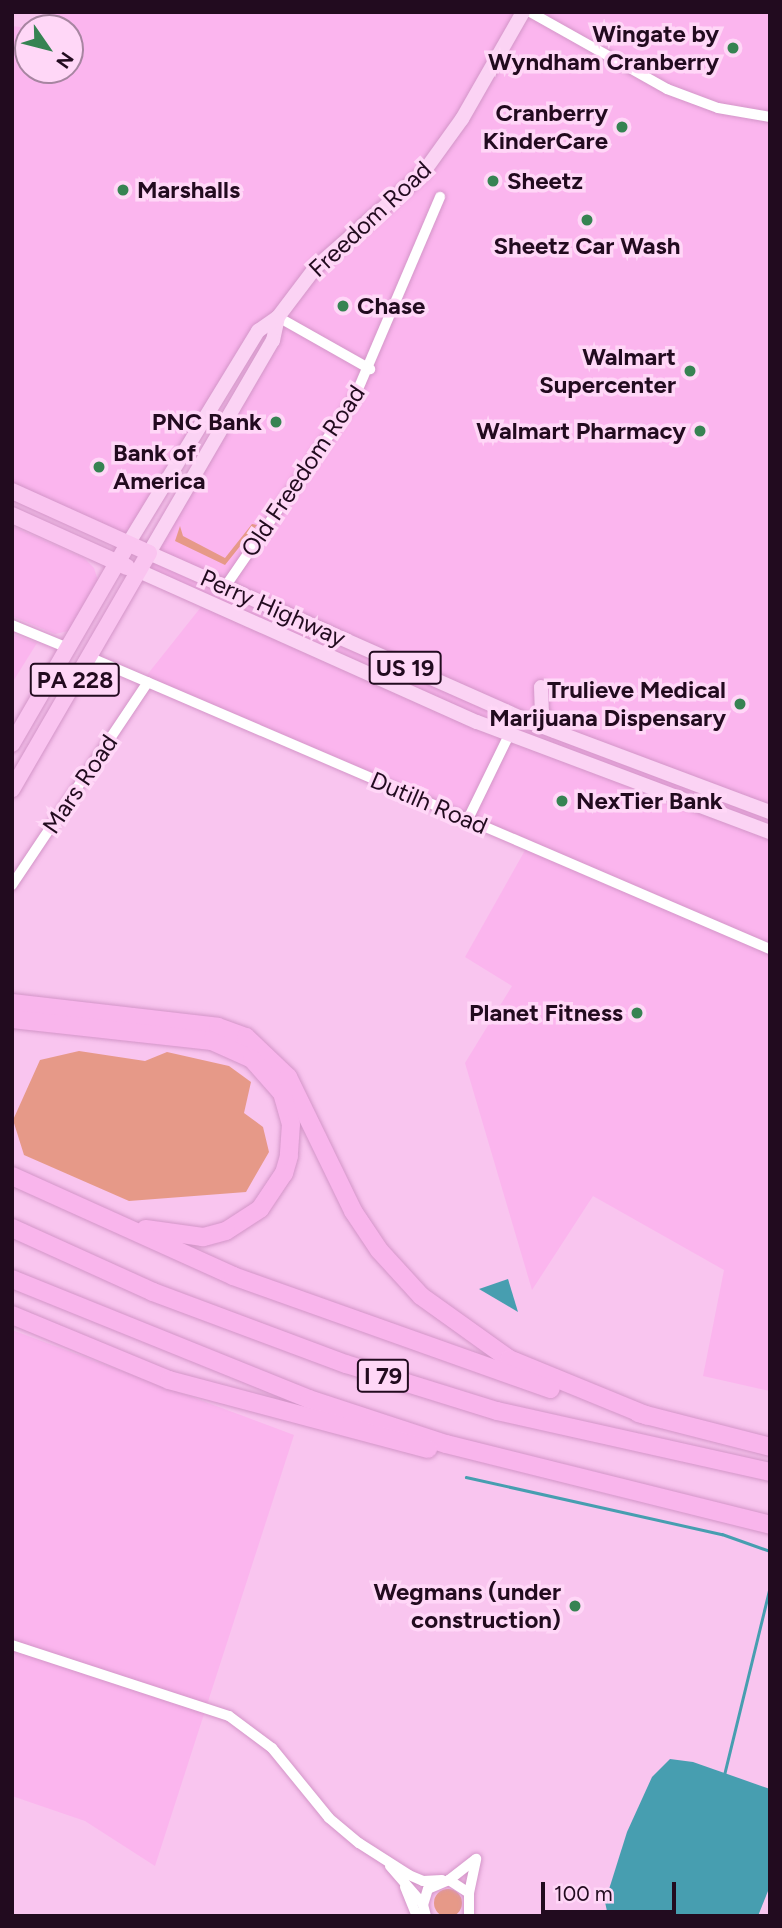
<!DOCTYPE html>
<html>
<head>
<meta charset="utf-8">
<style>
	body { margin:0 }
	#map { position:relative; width:782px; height:1928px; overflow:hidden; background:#f9c5ef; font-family:Figtree,sans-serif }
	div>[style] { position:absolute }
	.built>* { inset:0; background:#fbb5ee }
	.green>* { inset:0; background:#e69988 }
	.round { border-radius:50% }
	.water>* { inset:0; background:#479eb0 }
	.stream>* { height:2.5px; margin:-1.25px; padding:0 1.25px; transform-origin:1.25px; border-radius:1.25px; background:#479eb0 }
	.roads { filter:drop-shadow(0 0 2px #d395c8) drop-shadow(0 0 2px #d395c8) }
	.minor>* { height:10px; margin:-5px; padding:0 5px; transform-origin:5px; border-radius:5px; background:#fff }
	.primary>* { height:14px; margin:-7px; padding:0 7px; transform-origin:7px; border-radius:7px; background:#fbd3f4 }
	.trunk>* { height:16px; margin:-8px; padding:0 8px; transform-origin:8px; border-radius:8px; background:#fac4f0 }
	.motorway>* { height:18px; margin:-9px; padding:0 9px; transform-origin:9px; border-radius:9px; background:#f9b5ec }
	.dots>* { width:19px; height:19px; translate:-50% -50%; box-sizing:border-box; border:4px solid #ffd7f7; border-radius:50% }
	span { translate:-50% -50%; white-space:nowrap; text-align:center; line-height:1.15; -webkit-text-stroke:7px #ffd7f7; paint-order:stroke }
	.shield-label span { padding:2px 5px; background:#ffd7f7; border:2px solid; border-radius:5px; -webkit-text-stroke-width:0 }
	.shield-label { font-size:23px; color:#220b1f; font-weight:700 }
	.poi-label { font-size:24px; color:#220b1f; font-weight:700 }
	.right { translate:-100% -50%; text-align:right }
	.left { translate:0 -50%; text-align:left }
	.street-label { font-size:24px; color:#220b1f }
	.frame { position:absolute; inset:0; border:14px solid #220b1f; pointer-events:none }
	.north { position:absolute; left:14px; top:14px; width:70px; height:70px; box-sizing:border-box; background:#ffd7f7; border:2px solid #a785a1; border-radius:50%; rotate:125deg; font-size:19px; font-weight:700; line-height:28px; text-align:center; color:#220b1f }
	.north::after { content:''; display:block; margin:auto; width:24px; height:32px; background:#368352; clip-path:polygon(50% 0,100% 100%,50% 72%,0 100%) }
	.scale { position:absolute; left:541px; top:1882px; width:135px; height:32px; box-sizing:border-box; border:4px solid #220b1f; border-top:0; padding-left:9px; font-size:21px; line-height:24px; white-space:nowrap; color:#220b1f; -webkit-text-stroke:5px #ffd7f7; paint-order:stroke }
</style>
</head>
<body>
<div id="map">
	<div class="built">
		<div style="clip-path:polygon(54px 12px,770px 12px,770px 1391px,703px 1376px,724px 1270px,593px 1196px,532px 1290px,465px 1063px,512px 986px,465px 957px,528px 845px,143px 680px,205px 602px,139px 571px,278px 317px,258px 331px,128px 544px,12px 491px,12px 26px,28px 28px,28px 70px,70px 70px,70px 28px,47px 28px)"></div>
		<div style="clip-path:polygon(12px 526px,84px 558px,94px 568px,98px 581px,69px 631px,55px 634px,12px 616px)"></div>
		<div style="clip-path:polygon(12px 634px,37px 643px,12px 683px)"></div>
		<div style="clip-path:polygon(12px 1330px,294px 1435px,155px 1866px,85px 1821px,12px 1796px)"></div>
	</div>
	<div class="green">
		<div style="clip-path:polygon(252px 524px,257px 525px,225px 565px,175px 541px,180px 526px,183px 536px,225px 558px)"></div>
		<div style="clip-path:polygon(79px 1051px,145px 1061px,167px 1052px,229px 1066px,251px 1082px,244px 1113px,263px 1127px,269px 1152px,246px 1192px,129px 1201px,24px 1155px,13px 1120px,40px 1060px)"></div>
		<div class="round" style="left:434px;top:1889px;width:28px;height:28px"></div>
	</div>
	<div class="water">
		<div style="clip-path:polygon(508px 1279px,518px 1312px,479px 1289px)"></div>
		<div style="clip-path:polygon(670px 1759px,693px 1762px,770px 1789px,770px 1886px,758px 1916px,608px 1916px,605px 1902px,627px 1832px,652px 1777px)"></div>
	</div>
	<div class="stream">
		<div style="left:466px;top:1477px;width:262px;rotate:12.6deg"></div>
		<div style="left:722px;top:1534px;width:51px;rotate:19.5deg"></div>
		<div style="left:724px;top:1775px;width:195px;rotate:-76.3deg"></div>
	</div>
	<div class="roads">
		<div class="minor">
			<div style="left:530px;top:12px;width:157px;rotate:29.3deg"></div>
			<div style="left:667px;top:89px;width:54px;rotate:20.4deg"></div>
			<div style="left:718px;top:108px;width:53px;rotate:9.8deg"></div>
			<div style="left:278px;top:317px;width:106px;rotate:29.5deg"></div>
			<div style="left:225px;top:587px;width:226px;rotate:-55.5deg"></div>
			<div style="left:353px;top:401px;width:222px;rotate:-66.9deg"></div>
			<div style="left:12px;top:625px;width:61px;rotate:22.3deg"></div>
			<div style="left:89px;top:657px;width:741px;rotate:23.21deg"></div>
			<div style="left:468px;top:819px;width:93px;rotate:-64deg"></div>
			<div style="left:509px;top:735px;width:22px;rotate:-82deg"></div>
			<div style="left:12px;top:885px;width:244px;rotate:-56.2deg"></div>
			<div style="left:12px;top:1645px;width:228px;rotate:18.1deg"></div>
			<div style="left:229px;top:1716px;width:54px;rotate:36.7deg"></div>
			<div style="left:272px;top:1748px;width:90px;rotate:50.8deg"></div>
			<div style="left:329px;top:1818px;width:39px;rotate:40deg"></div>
			<div style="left:359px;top:1843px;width:59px;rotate:32.6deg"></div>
			<div style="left:409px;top:1875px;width:15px;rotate:23deg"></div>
			<div style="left:423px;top:1881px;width:19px;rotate:-3deg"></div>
			<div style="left:390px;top:1866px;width:50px;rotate:49deg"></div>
			<div style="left:449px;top:1880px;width:33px;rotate:-38deg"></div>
			<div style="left:405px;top:1887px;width:31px;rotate:68deg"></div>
			<div style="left:469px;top:1893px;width:35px;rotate:-78deg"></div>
			<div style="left:426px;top:1916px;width:11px;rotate:-105deg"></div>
			<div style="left:423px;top:1905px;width:17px;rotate:-73deg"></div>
			<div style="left:428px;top:1889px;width:23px;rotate:-23deg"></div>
			<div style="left:449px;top:1880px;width:24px;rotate:33deg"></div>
			<div style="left:469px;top:1893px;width:23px;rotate:90deg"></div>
		</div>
		<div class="primary">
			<div style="left:278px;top:317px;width:24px;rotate:102deg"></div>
			<div style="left:273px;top:340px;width:246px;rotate:120.2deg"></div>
			<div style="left:149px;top:553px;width:425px;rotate:23.9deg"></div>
			<div style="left:538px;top:725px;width:248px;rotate:20.6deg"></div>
			<div style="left:128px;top:544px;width:250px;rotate:-58.6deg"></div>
			<div style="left:258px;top:331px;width:24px;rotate:-35deg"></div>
			<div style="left:278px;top:317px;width:63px;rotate:-52.8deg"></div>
			<div style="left:316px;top:267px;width:142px;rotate:-41.3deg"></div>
			<div style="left:423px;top:173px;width:67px;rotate:-54.2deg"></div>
			<div style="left:462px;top:119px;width:123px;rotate:-60.3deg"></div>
			<div style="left:139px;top:571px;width:370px;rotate:24.1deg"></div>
			<div style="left:477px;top:722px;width:313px;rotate:20.6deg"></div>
			<div style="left:541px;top:687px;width:25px;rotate:88deg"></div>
			<div style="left:542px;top:712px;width:23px;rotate:56deg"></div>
		</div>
		<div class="trunk">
			<div style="left:12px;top:491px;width:150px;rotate:24.3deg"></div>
			<div style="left:149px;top:553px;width:273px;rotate:120.1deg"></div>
			<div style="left:12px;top:515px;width:126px;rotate:24.3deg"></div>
			<div style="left:12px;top:744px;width:231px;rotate:-59.9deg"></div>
		</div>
		<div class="motorway">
			<div style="left:12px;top:1003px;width:207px;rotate:6.6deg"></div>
			<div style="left:218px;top:1027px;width:30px;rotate:20deg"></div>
			<div style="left:246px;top:1037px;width:58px;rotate:43.6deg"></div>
			<div style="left:288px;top:1077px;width:149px;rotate:64.1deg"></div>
			<div style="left:353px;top:1211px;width:47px;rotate:56.3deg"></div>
			<div style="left:379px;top:1250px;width:62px;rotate:47.6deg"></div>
			<div style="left:421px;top:1296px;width:108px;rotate:35.6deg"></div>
			<div style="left:509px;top:1359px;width:150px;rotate:22.3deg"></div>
			<div style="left:12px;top:1019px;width:201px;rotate:6.3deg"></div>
			<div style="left:212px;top:1041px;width:44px;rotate:24.2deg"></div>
			<div style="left:252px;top:1059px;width:45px;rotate:48.6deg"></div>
			<div style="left:282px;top:1093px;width:32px;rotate:74deg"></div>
			<div style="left:291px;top:1124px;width:32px;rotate:94deg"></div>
			<div style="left:289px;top:1156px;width:18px;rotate:106deg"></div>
			<div style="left:284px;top:1173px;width:43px;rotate:123.7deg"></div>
			<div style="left:260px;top:1209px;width:40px;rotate:147.1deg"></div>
			<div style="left:226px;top:1231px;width:24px;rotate:165deg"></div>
			<div style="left:203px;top:1237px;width:58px;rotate:-172deg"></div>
			<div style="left:12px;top:1176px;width:243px;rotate:24.3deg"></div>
			<div style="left:233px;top:1276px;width:337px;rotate:19.6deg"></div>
			<div style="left:12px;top:1228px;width:155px;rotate:24.4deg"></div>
			<div style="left:153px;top:1292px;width:206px;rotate:20.5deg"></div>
			<div style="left:346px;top:1364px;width:158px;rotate:17.3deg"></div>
			<div style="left:497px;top:1411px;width:280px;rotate:12.6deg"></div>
			<div style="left:12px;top:1279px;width:320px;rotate:22deg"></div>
			<div style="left:309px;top:1399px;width:144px;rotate:18.2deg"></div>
			<div style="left:446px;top:1444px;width:334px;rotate:14deg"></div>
			<div style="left:12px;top:1315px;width:170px;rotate:22.5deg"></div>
			<div style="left:169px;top:1380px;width:268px;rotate:14.9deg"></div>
			<div style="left:638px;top:1413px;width:136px;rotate:14.4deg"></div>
		</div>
	</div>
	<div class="dots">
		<div style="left:733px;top:48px;background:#368352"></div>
		<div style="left:622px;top:127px;background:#368352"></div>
		<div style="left:493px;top:181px;background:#368352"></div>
		<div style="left:123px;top:190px;background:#368352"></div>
		<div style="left:587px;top:220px;background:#368352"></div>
		<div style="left:343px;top:306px;background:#368352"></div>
		<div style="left:690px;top:371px;background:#368352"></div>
		<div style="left:276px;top:422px;background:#368352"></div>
		<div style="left:700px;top:431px;background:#368352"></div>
		<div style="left:99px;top:467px;background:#368352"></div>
		<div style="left:740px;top:704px;background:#368352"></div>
		<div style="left:562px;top:801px;background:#368352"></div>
		<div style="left:637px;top:1013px;background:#368352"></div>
		<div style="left:575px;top:1606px;background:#368352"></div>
	</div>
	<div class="shield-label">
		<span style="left:405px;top:668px">US 19</span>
		<span style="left:75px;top:680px">PA 228</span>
		<span style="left:383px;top:1376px">I 79</span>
	</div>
	<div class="poi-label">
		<span class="right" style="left:719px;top:48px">Wingate by<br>Wyndham Cranberry</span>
		<span class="right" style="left:608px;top:127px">Cranberry<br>KinderCare</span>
		<span class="left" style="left:507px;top:181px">Sheetz</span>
		<span class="left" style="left:137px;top:190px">Marshalls</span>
		<span style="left:587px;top:246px">Sheetz Car Wash</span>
		<span class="left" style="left:357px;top:306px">Chase</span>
		<span class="right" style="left:676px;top:371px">Walmart<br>Supercenter</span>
		<span class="right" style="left:262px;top:422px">PNC Bank</span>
		<span class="right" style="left:686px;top:431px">Walmart Pharmacy</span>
		<span class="left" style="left:113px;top:467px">Bank of<br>America</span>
		<span class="right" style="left:726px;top:704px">Trulieve Medical<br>Marijuana Dispensary</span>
		<span class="left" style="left:576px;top:801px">NexTier Bank</span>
		<span class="right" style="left:623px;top:1013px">Planet Fitness</span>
		<span class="right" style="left:561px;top:1606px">Wegmans (under<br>construction)</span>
	</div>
	<div class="street-label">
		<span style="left:370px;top:219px;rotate:-43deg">Freedom Road</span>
		<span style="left:303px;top:471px;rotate:-56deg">Old Freedom Road</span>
		<span style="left:273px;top:608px;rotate:24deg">Perry Highway</span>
		<span style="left:80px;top:784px;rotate:-56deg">Mars Road</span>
		<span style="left:429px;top:803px;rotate:23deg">Dutilh Road</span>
	</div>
	<div class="frame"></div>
	<div class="north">N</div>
	<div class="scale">100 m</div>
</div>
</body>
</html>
